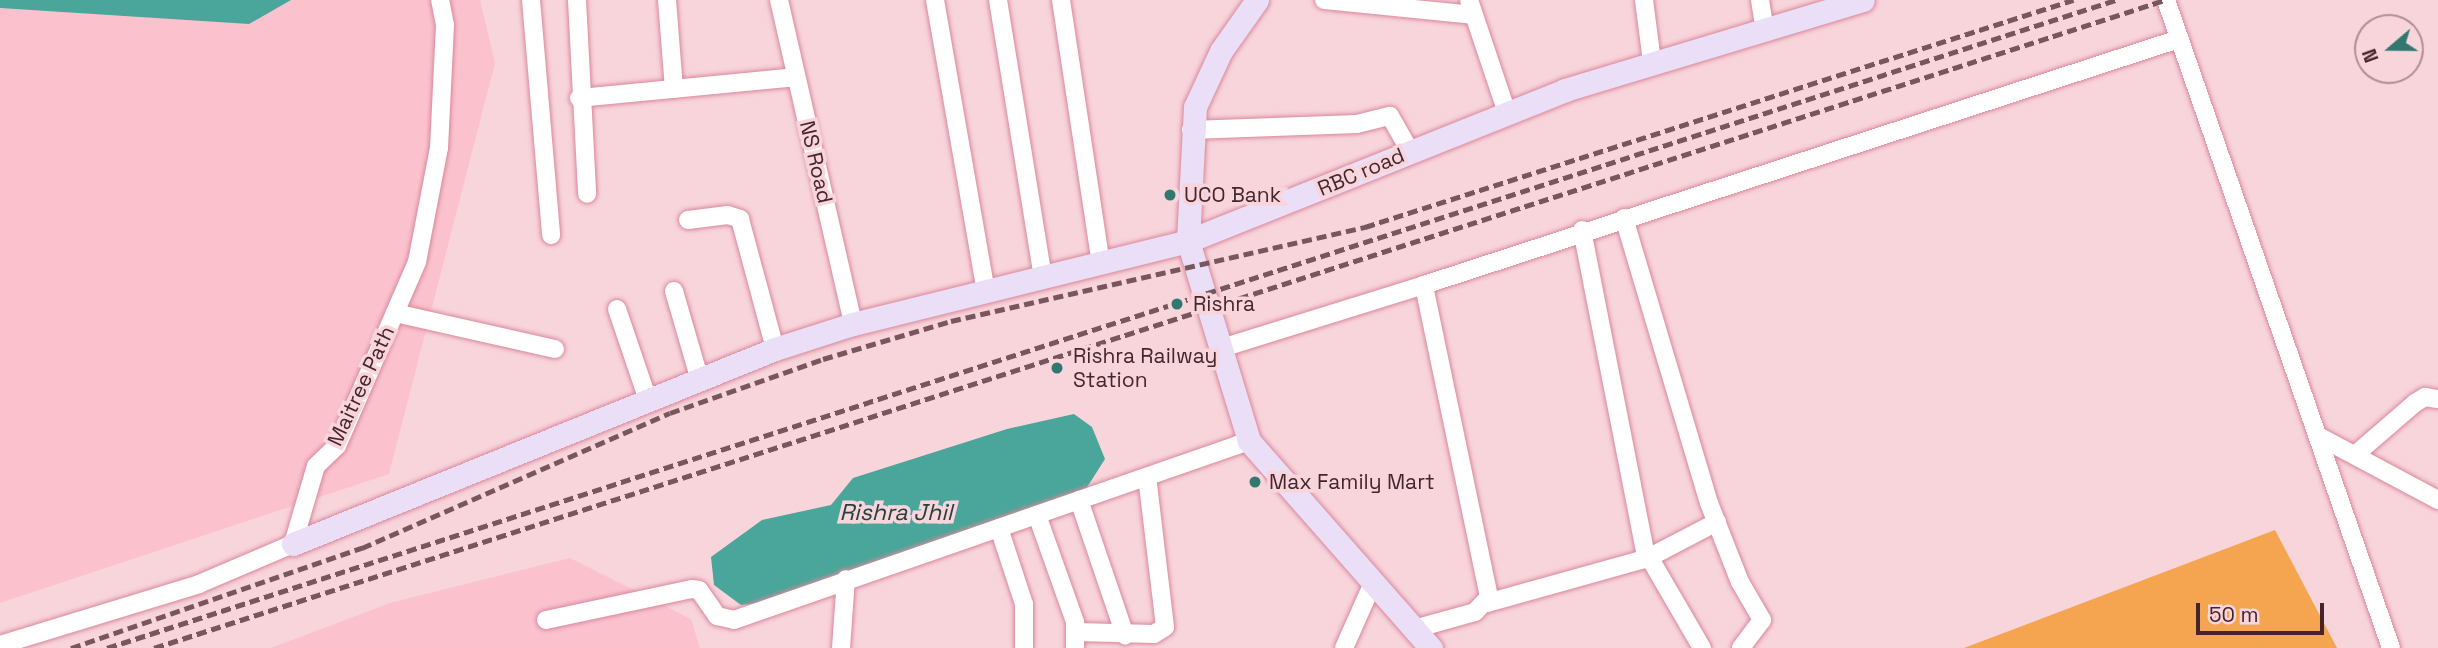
<!DOCTYPE html>
<html>
<head>
<meta charset="utf-8">
<style>
	body { margin:0 }
	#map { position:relative; width:2438px; height:648px; overflow:hidden; background:#f8d4db; font-family:"Space Grotesk",sans-serif }
	div>[style] { position:absolute }
	.built>* { inset:0; background:#fbc2ce }
	.green>* { inset:0; background:#f5a450 }
	.water>* { inset:0; background:#4aa69a }
	.roads { filter:drop-shadow(0 0 2px #d9889b) drop-shadow(0 0 2px #d9889b) }
	.street>* { height:18px; margin:-9px; padding:0 9px; transform-origin:9px; border-radius:9px; background:#fff }
	.secondary>* { height:23px; margin:-11.5px; padding:0 11.5px; transform-origin:11.5px; border-radius:11.5px; background:#eadff6 }
	.rail>* { height:5px; margin-top:-2.5px; transform-origin:0; background:repeating-linear-gradient(90deg,#77565e 0 10px,transparent 0 15px) }
	.dots>* { width:19px; height:19px; translate:-50% -50%; box-sizing:border-box; border:4px solid #f8d4db; border-radius:50% }
	span { translate:-50% -50%; white-space:nowrap; text-align:center; line-height:1.15; -webkit-text-stroke:7px #f8d4db; paint-order:stroke }
	.street-label { font-size:21px; color:#45252d }
	.poi-label { font-size:21px; color:#45252d }
	.left { translate:0 -50%; text-align:left }
	.water-label { font-size:23px; color:#24413d; font-style:italic }
	.north { position:absolute; left:2354px; top:14px; width:70px; height:70px; box-sizing:border-box; background:#f8d4db; border:2px solid #b08e95; border-radius:50%; rotate:250deg; font-size:19px; font-weight:700; line-height:28px; text-align:center; color:#45252d }
	.north::after { content:''; display:block; margin:auto; width:24px; height:32px; background:#317870; clip-path:polygon(50% 0,100% 100%,50% 72%,0 100%) }
	.scale { position:absolute; left:2196px; top:603px; width:128px; height:32px; box-sizing:border-box; border:4px solid #45252d; border-top:0; padding-left:9px; font-size:21px; line-height:24px; white-space:nowrap; color:#45252d; -webkit-text-stroke:5px #f8d4db; paint-order:stroke }
</style>
</head>
<body>
<div id="map">
	<div class="built">
		<div style="clip-path:polygon(0 0,480px 0,495px 63px,389px 474px,0 603px)"></div>
		<div style="clip-path:polygon(570px 558px,691px 619px,700px 648px,271px 648px,390px 603px)"></div>
	</div>
	<div class="green">
		<div style="clip-path:polygon(2275px 530px,2337px 648px,1964px 648px)"></div>
	</div>
	<div class="water">
		<div style="clip-path:polygon(0 0,291px 0,249px 24px,0 8px)"></div>
		<div style="clip-path:polygon(1074px 414px,1092px 427px,1105px 459px,1079px 500px,765px 602px,741px 605px,714px 585px,711px 557px,762px 520px,831px 505px,853px 478px,1007px 429px)"></div>
	</div>
	<div class="roads">
		<div class="street">
			<div style="left:531px;top:0;width:236px;rotate:85.1deg"></div>
			<div style="left:577px;top:0;width:194px;rotate:87deg"></div>
			<div style="left:667px;top:0;width:89px;rotate:85.5deg"></div>
			<div style="left:779px;top:0;width:332px;rotate:77.1deg"></div>
			<div style="left:935px;top:0;width:295px;rotate:80.1deg"></div>
			<div style="left:998px;top:0;width:282px;rotate:80.8deg"></div>
			<div style="left:1061px;top:0;width:268px;rotate:81.4deg"></div>
			<div style="left:1324px;top:0;width:150px;rotate:5.7deg"></div>
			<div style="left:1469px;top:0;width:119px;rotate:71.4deg"></div>
			<div style="left:1644px;top:0;width:63px;rotate:82.6deg"></div>
			<div style="left:1760px;top:0;width:26px;rotate:81deg"></div>
			<div style="left:2166px;top:0;width:686px;rotate:70.85deg"></div>
			<div style="left:579px;top:98px;width:218px;rotate:-5.5deg"></div>
			<div style="left:1191px;top:130px;width:166px;rotate:-2.1deg"></div>
			<div style="left:1357px;top:124px;width:34px;rotate:-14deg"></div>
			<div style="left:1390px;top:116px;width:40px;rotate:60.3deg"></div>
			<div style="left:1624px;top:218px;width:297px;rotate:73.4deg"></div>
			<div style="left:1709px;top:503px;width:85px;rotate:68.6deg"></div>
			<div style="left:1740px;top:582px;width:44px;rotate:59.9deg"></div>
			<div style="left:1762px;top:620px;width:35px;rotate:127deg"></div>
			<div style="left:688px;top:220px;width:40px;rotate:-7.1deg"></div>
			<div style="left:728px;top:215px;width:13px;rotate:18deg"></div>
			<div style="left:740px;top:219px;width:135px;rotate:74.9deg"></div>
			<div style="left:1582px;top:230px;width:326px;rotate:78.9deg"></div>
			<div style="left:1645px;top:550px;width:113px;rotate:59.8deg"></div>
			<div style="left:674px;top:291px;width:90px;rotate:73.8deg"></div>
			<div style="left:617px;top:309px;width:93px;rotate:71.2deg"></div>
			<div style="left:395px;top:313px;width:164px;rotate:12.7deg"></div>
			<div style="left:1222px;top:348px;width:212px;rotate:-17.3deg"></div>
			<div style="left:2320px;top:437px;width:134px;rotate:28.1deg"></div>
			<div style="left:2356px;top:454px;width:78px;rotate:-40.8deg"></div>
			<div style="left:2415px;top:403px;width:12px;rotate:-31deg"></div>
			<div style="left:2425px;top:397px;width:13px;rotate:9deg"></div>
			<div style="left:1079px;top:500px;width:143px;rotate:71.2deg"></div>
			<div style="left:1037px;top:515px;width:114px;rotate:70.4deg"></div>
			<div style="left:1075px;top:622px;width:26px;rotate:90deg"></div>
			<div style="left:999px;top:528px;width:80px;rotate:71.8deg"></div>
			<div style="left:1024px;top:604px;width:44px;rotate:90deg"></div>
			<div style="left:1487px;top:603px;width:167px;rotate:-15.6deg"></div>
			<div style="left:1648px;top:558px;width:78px;rotate:-27.6deg"></div>
			<div style="left:546px;top:620px;width:149px;rotate:-12deg"></div>
			<div style="left:692px;top:589px;width:7px;rotate:8deg"></div>
			<div style="left:699px;top:590px;width:32px;rotate:55deg"></div>
			<div style="left:717px;top:616px;width:17px;rotate:13deg"></div>
			<div style="left:734px;top:620px;width:545px;rotate:-19.17deg"></div>
			<div style="left:1414px;top:629px;width:63px;rotate:-15.6deg"></div>
			<div style="left:1475px;top:612px;width:21px;rotate:-47deg"></div>
			<div style="left:1489px;top:597px;width:319px;rotate:-101.8deg"></div>
			<div style="left:1424px;top:285px;width:791px;rotate:-18.05deg"></div>
			<div style="left:1077px;top:632px;width:77px;rotate:1.5deg"></div>
			<div style="left:1154px;top:634px;width:13px;rotate:-32deg"></div>
			<div style="left:1165px;top:627px;width:151px;rotate:-96.8deg"></div>
			<div style="left:0;top:645px;width:208px;rotate:-17deg"></div>
			<div style="left:199px;top:584px;width:102px;rotate:-23.1deg"></div>
			<div style="left:293px;top:544px;width:81px;rotate:-73.6deg"></div>
			<div style="left:316px;top:466px;width:29px;rotate:-44deg"></div>
			<div style="left:337px;top:446px;width:201px;rotate:-66.5deg"></div>
			<div style="left:417px;top:262px;width:116px;rotate:-79.1deg"></div>
			<div style="left:439px;top:148px;width:123px;rotate:-87.2deg"></div>
			<div style="left:445px;top:25px;width:25px;rotate:-101deg"></div>
			<div style="left:841px;top:648px;width:69px;rotate:-85.9deg"></div>
			<div style="left:1344px;top:648px;width:71px;rotate:-66deg"></div>
		</div>
		<div class="secondary">
			<div style="left:1257px;top:0;width:62px;rotate:125.2deg"></div>
			<div style="left:1221px;top:51px;width:62px;rotate:114.9deg"></div>
			<div style="left:1195px;top:107px;width:134px;rotate:93deg"></div>
			<div style="left:1188px;top:241px;width:209px;rotate:73deg"></div>
			<div style="left:1249px;top:441px;width:276px;rotate:48.7deg"></div>
			<div style="left:293px;top:544px;width:520px;rotate:-22.03deg"></div>
			<div style="left:775px;top:349px;width:82px;rotate:-17.8deg"></div>
			<div style="left:853px;top:324px;width:345px;rotate:-13.9deg"></div>
			<div style="left:1188px;top:241px;width:406px;rotate:-21.8deg"></div>
			<div style="left:1565px;top:90px;width:311px;rotate:-16.8deg"></div>
		</div>
	</div>
	<div class="rail">
		<div style="left:71px;top:648px;width:308px;rotate:-19deg"></div>
		<div style="left:362px;top:548px;width:336px;rotate:-23.7deg"></div>
		<div style="left:670px;top:413px;width:162px;rotate:-19.4deg"></div>
		<div style="left:823px;top:359px;width:134px;rotate:-16.5deg"></div>
		<div style="left:951px;top:321px;width:425px;rotate:-12.8deg"></div>
		<div style="left:1365px;top:227px;width:744px;rotate:-17.78deg"></div>
		<div style="left:107px;top:648px;width:2111px;rotate:-17.88deg"></div>
		<div style="left:154px;top:648px;width:2113px;rotate:-17.86deg"></div>
	</div>
	<div class="dots">
		<div style="left:1170px;top:195px;background:#317870"></div>
		<div style="left:1177px;top:304px;background:#317870"></div>
		<div style="left:1057px;top:368px;background:#317870"></div>
		<div style="left:1255px;top:482px;background:#317870"></div>
	</div>
	<div class="street-label">
		<span style="left:816px;top:162px;rotate:77deg">NS Road</span>
		<span style="left:1361px;top:172px;rotate:-23deg">RBC road</span>
		<span style="left:361px;top:386px;rotate:-65deg">Maitree Path</span>
	</div>
	<div class="poi-label">
		<span class="left" style="left:1184px;top:195px">UCO Bank</span>
		<span class="left" style="left:1193px;top:304px">Rishra</span>
		<span class="left" style="left:1073px;top:368px">Rishra Railway<br>Station</span>
		<span class="left" style="left:1269px;top:482px">Max Family Mart</span>
	</div>
	<div class="water-label">
		<span style="left:896px;top:512px">Rishra Jhil</span>
	</div>
	<div class="north">N</div>
	<div class="scale">50 m</div>
</div>
</body>
</html>
